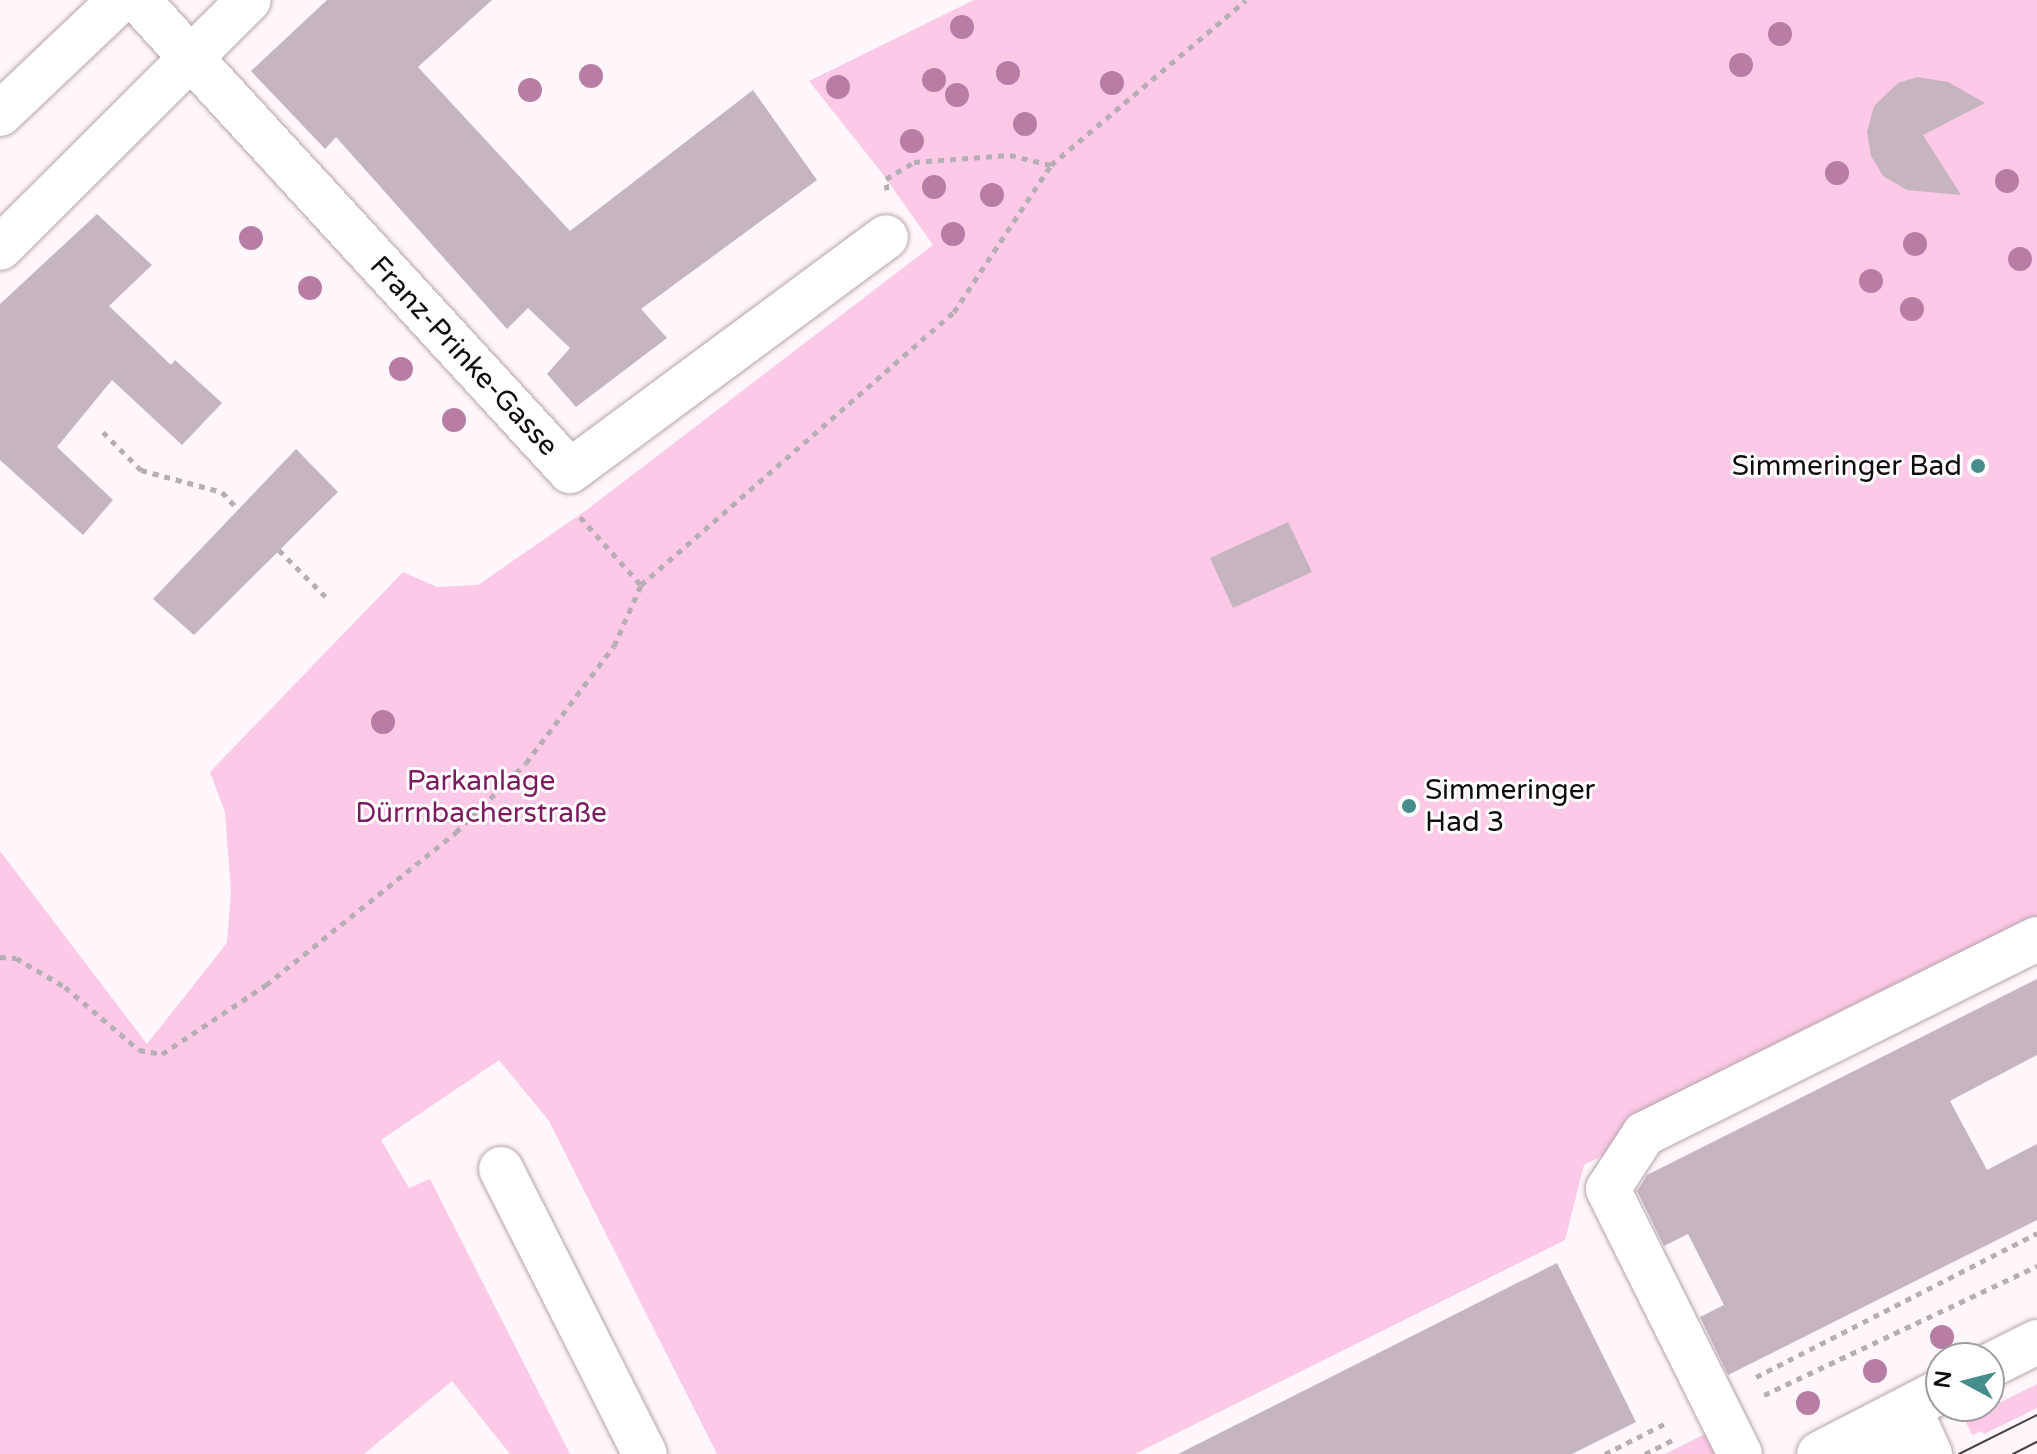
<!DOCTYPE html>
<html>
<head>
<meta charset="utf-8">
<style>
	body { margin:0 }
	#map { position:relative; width:2037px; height:1454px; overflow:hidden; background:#fff7fb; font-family:"Varela Round",sans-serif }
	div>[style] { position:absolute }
	.green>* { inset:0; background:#fcc9e6 }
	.building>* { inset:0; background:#c6b4be }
	.path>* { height:5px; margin-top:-2.5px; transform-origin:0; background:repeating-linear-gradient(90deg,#b6aeb2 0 6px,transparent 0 12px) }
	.roads { filter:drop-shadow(0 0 2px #b5a3ac) drop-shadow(0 0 2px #b5a3ac) }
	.minor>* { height:44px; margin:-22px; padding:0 22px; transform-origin:22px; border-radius:22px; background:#fff }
	.major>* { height:44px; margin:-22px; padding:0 22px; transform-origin:22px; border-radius:22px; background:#fff }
	.tram>* { height:2px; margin:-1px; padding:0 1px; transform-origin:1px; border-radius:1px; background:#494347 }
	.trees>* { width:24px; height:24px; margin:-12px; border-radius:50%; background:#b87da5 }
	.dots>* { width:22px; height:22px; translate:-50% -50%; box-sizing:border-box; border:4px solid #fff; border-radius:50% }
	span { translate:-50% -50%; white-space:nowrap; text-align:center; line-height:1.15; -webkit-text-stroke:6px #fff; paint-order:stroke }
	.street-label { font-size:28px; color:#110b0f }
	.poi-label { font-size:28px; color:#110b0f }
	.right { translate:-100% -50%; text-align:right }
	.left { translate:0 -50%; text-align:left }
	.park-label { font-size:28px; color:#7d1a5e }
	.north { position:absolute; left:1925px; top:1342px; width:80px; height:80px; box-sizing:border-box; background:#fff; border:2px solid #a09d9f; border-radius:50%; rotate:277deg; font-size:22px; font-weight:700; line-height:32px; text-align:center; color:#110b0f }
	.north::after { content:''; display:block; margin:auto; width:28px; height:36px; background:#468e8c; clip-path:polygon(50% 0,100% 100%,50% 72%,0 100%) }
</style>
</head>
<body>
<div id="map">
	<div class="green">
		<div style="clip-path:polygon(974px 0,2037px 0,2037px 938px,1584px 1165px,1565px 1240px,1135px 1454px,717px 1454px,549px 1121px,499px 1060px,381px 1140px,409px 1188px,430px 1179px,570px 1454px,510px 1454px,452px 1381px,364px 1454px,0 1454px,0 851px,147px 1044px,227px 943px,231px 892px,225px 812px,210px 772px,403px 572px,437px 587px,478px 585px,588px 509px,933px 245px,882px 173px,809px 81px)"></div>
		<div style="clip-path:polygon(2037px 1384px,2037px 1408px,1984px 1434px,1982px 1431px,1972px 1435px,1965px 1420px)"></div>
		<div style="clip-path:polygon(1711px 1431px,1718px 1454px,1665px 1454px)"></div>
	</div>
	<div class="building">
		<div style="clip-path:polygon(327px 0,492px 0,418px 67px,570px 231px,753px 90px,817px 180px,641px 309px,667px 338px,576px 407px,547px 374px,570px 348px,528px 308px,507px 329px,336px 137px,325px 149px,251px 71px)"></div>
		<div style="clip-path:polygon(1917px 77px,1948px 82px,1985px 103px,1923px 135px,1961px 195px,1907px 190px,1883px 176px,1871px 156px,1867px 132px,1874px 106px,1898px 83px)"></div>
		<div style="clip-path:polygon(97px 214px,152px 265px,109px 306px,171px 365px,175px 360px,222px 403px,182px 445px,112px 380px,57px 447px,113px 500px,83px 535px,0 460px,0 304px)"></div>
		<div style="clip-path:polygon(296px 449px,338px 492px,194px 635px,153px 599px)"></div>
		<div style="clip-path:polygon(1288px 522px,1312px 572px,1233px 608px,1210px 558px)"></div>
		<div style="clip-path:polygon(2037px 979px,2037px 1055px,1950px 1101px,1987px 1170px,2037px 1144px,2037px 1220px,1728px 1375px,1700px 1317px,1724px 1305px,1688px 1234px,1664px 1246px,1637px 1191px,1647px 1175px)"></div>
		<div style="clip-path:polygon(1557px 1263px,1636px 1422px,1572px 1454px,1178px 1454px)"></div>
	</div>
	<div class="path">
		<div style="left:887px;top:190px;width:11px;rotate:-95deg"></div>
		<div style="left:886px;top:179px;width:33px;rotate:-31deg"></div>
		<div style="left:914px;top:162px;width:96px;rotate:-4.2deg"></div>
		<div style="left:1010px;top:155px;width:42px;rotate:13.7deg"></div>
		<div style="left:103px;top:432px;width:54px;rotate:45deg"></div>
		<div style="left:141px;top:470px;width:84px;rotate:15.2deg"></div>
		<div style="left:222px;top:492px;width:23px;rotate:47deg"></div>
		<div style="left:580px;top:517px;width:91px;rotate:48.1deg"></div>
		<div style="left:279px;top:550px;width:66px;rotate:45deg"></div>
		<div style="left:0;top:957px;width:16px;rotate:4deg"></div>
		<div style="left:16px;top:958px;width:57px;rotate:30.6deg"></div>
		<div style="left:65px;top:987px;width:97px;rotate:40.4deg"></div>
		<div style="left:139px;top:1050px;width:23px;rotate:10deg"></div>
		<div style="left:162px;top:1054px;width:125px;rotate:-33.6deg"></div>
		<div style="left:266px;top:985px;width:244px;rotate:-38.8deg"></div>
		<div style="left:456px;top:832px;width:98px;rotate:-44.6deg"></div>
		<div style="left:526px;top:763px;width:146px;rotate:-53.1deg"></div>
		<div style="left:614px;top:646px;width:67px;rotate:-66.1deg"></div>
		<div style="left:641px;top:585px;width:415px;rotate:-41.1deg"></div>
		<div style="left:954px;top:312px;width:176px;rotate:-56.6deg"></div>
		<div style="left:1051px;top:165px;width:255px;rotate:-40.2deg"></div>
		<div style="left:1756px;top:1377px;width:316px;rotate:-27.1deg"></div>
		<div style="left:1764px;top:1395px;width:302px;rotate:-25.3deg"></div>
		<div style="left:1605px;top:1454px;width:71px;rotate:-26.9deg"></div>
		<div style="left:1645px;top:1454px;width:35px;rotate:-27deg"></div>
	</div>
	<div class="roads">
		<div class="minor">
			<div style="left:138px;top:0;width:639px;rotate:47.47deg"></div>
			<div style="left:570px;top:471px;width:393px;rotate:-36.5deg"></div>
			<div style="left:0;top:114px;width:166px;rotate:-43.5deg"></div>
			<div style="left:501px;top:1169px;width:319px;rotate:63.2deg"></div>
			<div style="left:1909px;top:1408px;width:51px;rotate:65.5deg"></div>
			<div style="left:1740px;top:1454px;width:296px;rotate:-116.5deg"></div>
			<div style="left:1608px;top:1189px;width:66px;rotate:-56.8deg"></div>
			<div style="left:1644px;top:1134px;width:439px;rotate:-26.4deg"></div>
			<div style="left:1889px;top:1454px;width:50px;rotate:-66.5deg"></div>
		</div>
		<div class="major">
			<div style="left:0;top:248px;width:351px;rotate:-44.9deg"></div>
			<div style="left:1989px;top:1366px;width:54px;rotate:-26.6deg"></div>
			<div style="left:1819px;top:1454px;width:137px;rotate:-27.3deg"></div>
		</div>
	</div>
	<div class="tram">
		<div style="left:1959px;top:1454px;width:87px;rotate:-26.6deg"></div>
		<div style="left:2013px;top:1454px;width:27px;rotate:-27deg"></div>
	</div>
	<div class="trees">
		<div style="left:962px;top:27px"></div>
		<div style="left:1780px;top:34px"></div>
		<div style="left:1741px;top:65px"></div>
		<div style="left:1008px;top:73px"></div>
		<div style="left:591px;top:76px"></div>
		<div style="left:934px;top:80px"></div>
		<div style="left:1112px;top:83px"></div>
		<div style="left:838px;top:87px"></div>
		<div style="left:530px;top:90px"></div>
		<div style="left:957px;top:95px"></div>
		<div style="left:1025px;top:124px"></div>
		<div style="left:912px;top:141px"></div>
		<div style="left:1837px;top:173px"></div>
		<div style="left:2007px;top:181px"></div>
		<div style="left:934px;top:187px"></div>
		<div style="left:992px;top:195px"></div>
		<div style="left:953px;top:234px"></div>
		<div style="left:251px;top:238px"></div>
		<div style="left:1915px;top:244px"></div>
		<div style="left:2020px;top:259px"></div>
		<div style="left:1871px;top:281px"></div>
		<div style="left:310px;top:288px"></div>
		<div style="left:1912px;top:309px"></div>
		<div style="left:401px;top:369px"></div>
		<div style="left:454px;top:420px"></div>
		<div style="left:383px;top:722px"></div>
		<div style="left:1942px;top:1337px"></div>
		<div style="left:1875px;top:1371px"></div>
		<div style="left:1808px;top:1403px"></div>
	</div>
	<div class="dots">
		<div style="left:1978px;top:466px;background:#468e8c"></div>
		<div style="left:1409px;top:806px;background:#468e8c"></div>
	</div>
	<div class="street-label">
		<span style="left:464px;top:356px;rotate:47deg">Franz-Prinke-Gasse</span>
	</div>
	<div class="poi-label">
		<span class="right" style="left:1962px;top:466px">Simmeringer Bad</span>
		<span class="left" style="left:1425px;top:806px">Simmeringer<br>Had 3</span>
	</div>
	<div class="park-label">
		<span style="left:481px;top:797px">Parkanlage<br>Dürrnbacherstraße</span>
	</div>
	<div class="north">N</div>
</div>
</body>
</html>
